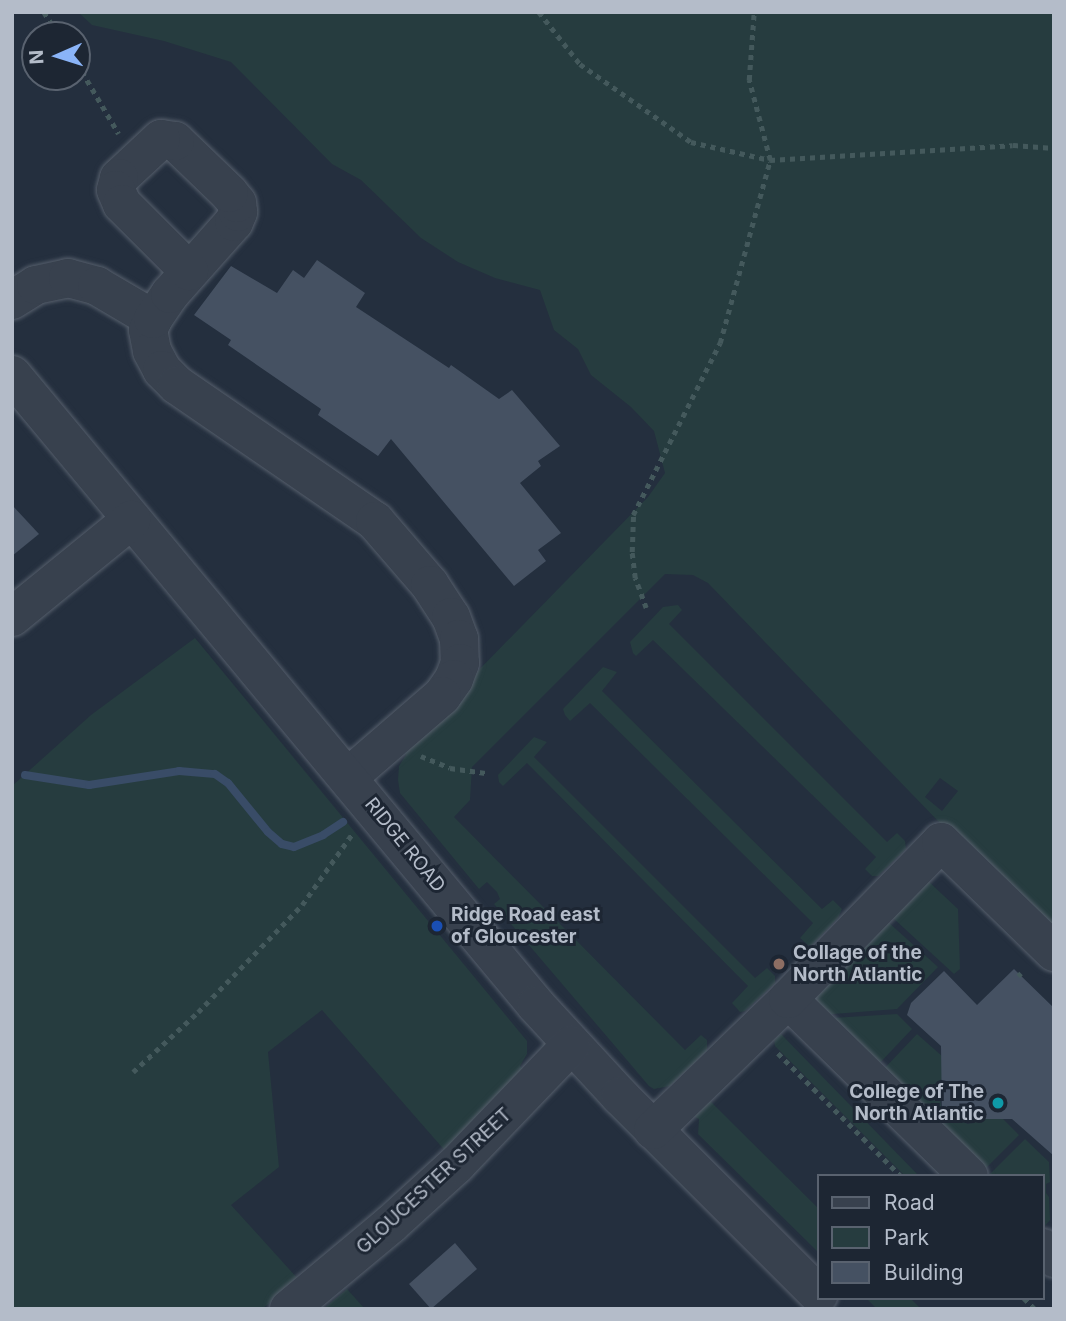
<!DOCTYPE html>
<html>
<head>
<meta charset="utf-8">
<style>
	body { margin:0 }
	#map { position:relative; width:1066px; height:1321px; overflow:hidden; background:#242f3e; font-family:Inter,sans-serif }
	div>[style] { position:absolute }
	.green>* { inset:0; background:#263c3f }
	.stream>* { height:8px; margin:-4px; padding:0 4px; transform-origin:4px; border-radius:4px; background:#394c67 }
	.building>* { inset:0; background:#455162 }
	.path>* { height:4.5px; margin-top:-2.25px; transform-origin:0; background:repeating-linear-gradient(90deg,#44595c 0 5px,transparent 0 10px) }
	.roads { filter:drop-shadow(0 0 2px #565f6c) drop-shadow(0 0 2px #565f6c) }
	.minor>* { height:38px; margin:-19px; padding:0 19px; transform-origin:19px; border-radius:19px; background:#38414e }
	.dots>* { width:19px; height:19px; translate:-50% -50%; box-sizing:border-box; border:4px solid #1d2633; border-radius:50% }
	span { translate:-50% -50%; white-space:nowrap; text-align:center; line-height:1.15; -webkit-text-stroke:6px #1d2633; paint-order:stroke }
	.street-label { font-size:19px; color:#b4bcc9 }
	.poi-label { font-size:19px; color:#b4bcc9; font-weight:700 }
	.left { translate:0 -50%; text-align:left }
	.right { translate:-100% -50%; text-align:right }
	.frame { position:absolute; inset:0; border:14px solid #b4bcc9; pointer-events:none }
	.legend { position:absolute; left:817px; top:1174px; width:228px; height:126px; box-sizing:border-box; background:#1d2633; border:2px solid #59626f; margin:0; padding:9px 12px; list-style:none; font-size:21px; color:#b4bcc9 }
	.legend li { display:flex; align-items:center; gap:14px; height:35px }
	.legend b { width:35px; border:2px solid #59626f }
	.north { position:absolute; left:21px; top:21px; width:70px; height:70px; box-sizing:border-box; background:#1d2633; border:2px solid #59626f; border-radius:50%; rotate:267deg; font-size:19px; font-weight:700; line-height:28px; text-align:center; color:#b4bcc9 }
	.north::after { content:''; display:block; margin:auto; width:24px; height:32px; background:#8ab4f8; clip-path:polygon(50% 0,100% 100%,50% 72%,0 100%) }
</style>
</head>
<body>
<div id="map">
	<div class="green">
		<div style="clip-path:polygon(evenodd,78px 12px,1054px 12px,1054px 933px,937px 820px,708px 583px,693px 575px,665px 574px,472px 767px,470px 800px,454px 817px,685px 1050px,701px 1035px,707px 1040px,707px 1051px,670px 1086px,654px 1089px,649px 1086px,494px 904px,500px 899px,497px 892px,487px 882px,479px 889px,400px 793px,398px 780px,399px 766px,406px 755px,404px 752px,470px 679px,648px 497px,665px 473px,654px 431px,631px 407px,591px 375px,578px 349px,554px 330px,540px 290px,495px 278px,458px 262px,421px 238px,361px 180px,332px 164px,231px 62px,164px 41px,92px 25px,78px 12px,940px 778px,958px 791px,942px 811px,925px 797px,940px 778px)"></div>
		<div style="clip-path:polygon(678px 605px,682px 610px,669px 624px,887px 842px,897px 833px,905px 841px,906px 849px,878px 876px,872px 876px,865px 869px,876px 857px,653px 640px,636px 656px,633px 653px,630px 642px,663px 607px)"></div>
		<div style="clip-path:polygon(195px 638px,527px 1041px,527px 1054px,520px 1066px,524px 1071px,447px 1153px,322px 1010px,268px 1052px,279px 1167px,231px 1205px,299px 1280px,262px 1309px,12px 1309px,12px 786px,91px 715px)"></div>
		<div style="clip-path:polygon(603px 667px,617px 672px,602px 691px,822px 909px,833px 900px,842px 909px,838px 918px,812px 945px,808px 945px,800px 938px,813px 923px,590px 703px,570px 721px,565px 715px,563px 709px)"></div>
		<div style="clip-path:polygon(534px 737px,547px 742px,534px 757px,755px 978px,767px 968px,775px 976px,775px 983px,745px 1011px,740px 1012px,732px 1003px,748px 986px,527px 763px,503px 786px,499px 782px,498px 775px)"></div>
		<div style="clip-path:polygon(928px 881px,958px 909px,960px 969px,954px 974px,893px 918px)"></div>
		<div style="clip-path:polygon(888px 922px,938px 967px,897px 1009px,821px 1015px,813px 1001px)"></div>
		<div style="clip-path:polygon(897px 1014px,912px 1029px,876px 1067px,832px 1018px)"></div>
		<div style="clip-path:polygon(781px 1034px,919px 1176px,905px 1176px,775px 1046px,774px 1040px)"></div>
		<div style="clip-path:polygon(917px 1034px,942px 1056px,942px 1079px,938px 1082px,942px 1114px,933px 1124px,881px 1072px)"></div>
		<div style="clip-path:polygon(707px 1098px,819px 1209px,819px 1253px,698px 1134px,699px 1119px,693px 1116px)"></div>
		<div style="clip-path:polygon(1002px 1118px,1019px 1135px,982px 1172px,937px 1128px,946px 1119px,964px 1119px,967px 1124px,974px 1123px,976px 1119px)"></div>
		<div style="clip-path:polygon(1025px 1139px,1049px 1162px,1050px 1182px,1046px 1184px,1046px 1193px,1049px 1197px,1050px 1220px,1043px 1228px,1043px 1176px,988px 1176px)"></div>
		<div style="clip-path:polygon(347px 1289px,365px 1309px,323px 1309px)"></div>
		<div style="clip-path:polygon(866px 1298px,910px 1298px,921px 1309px,877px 1309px)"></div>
	</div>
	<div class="stream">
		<div style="left:25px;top:775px;width:65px;rotate:8.9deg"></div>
		<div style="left:89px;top:785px;width:91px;rotate:-8.8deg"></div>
		<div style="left:179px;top:771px;width:36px;rotate:5deg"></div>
		<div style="left:215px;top:774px;width:16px;rotate:35deg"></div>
		<div style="left:228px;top:783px;width:63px;rotate:50.8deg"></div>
		<div style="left:268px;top:832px;width:18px;rotate:41deg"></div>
		<div style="left:282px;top:844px;width:12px;rotate:14deg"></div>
		<div style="left:294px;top:847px;width:31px;rotate:-22deg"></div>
		<div style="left:323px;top:835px;width:24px;rotate:-33deg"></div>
	</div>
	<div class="building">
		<div style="clip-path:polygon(317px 260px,365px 293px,356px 307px,449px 368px,451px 365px,499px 399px,512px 390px,560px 446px,538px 461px,541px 466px,520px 483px,561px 533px,538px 550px,546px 561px,514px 586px,391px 439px,378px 456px,318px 415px,321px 409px,228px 345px,231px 340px,194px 315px,231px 266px,277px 293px,293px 270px,304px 278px)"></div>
		<div style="clip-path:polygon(12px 505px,39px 534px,12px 556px)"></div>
		<div style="clip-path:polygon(1014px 969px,1054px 1008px,1054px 1156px,1012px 1119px,942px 1119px,941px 1046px,907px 1015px,911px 1003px,944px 971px,977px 1005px)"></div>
		<div style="clip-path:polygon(455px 1243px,477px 1269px,431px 1309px,409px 1284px)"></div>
	</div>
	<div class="path">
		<div style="left:44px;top:12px;width:27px;rotate:57deg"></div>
		<div style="left:539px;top:12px;width:66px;rotate:51.7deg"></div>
		<div style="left:580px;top:64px;width:136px;rotate:35.1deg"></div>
		<div style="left:691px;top:142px;width:81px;rotate:12.8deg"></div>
		<div style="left:770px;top:160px;width:83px;rotate:-104.7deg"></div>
		<div style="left:749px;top:80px;width:68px;rotate:-85.8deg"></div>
		<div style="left:77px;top:63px;width:82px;rotate:59.4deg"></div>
		<div style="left:646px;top:608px;width:32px;rotate:-110deg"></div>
		<div style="left:635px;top:578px;width:26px;rotate:-97deg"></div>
		<div style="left:632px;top:552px;width:37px;rotate:-88deg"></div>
		<div style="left:633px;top:515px;width:193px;rotate:-63.2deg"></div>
		<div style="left:720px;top:343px;width:190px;rotate:-74.7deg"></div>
		<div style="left:770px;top:160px;width:243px;rotate:-3.5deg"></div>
		<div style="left:1013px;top:145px;width:41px;rotate:4.2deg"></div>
		<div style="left:421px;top:756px;width:31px;rotate:22deg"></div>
		<div style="left:450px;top:768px;width:36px;rotate:8deg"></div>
		<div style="left:1018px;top:976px;width:4px;rotate:-45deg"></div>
		<div style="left:778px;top:1053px;width:174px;rotate:45deg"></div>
		<div style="left:133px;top:1072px;width:88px;rotate:-42.7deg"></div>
		<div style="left:198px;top:1012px;width:149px;rotate:-45.8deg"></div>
		<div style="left:302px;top:905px;width:87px;rotate:-54.8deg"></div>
		<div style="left:1024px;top:1298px;width:16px;rotate:45deg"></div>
	</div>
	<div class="roads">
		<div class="minor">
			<div style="left:12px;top:300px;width:28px;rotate:-32deg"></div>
			<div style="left:36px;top:285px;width:33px;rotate:-12deg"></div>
			<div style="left:68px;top:278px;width:30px;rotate:15deg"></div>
			<div style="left:97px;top:286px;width:65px;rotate:30.5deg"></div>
			<div style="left:153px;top:319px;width:12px;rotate:114deg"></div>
			<div style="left:148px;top:330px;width:21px;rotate:79deg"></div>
			<div style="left:152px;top:351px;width:21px;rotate:62deg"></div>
			<div style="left:162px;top:370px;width:21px;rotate:45deg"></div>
			<div style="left:177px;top:385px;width:240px;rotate:34.5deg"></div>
			<div style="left:375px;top:521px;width:84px;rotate:49.3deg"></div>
			<div style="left:430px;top:585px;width:38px;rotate:57deg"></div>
			<div style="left:451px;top:617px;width:23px;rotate:70deg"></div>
			<div style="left:459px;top:639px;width:24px;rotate:88deg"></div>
			<div style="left:460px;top:663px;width:17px;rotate:111deg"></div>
			<div style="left:454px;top:679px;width:21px;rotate:125deg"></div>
			<div style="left:442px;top:696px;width:124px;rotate:139.2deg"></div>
			<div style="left:153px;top:319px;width:30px;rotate:-56deg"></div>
			<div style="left:170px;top:294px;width:96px;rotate:-48.4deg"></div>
			<div style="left:234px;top:222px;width:11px;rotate:-68deg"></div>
			<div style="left:238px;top:212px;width:9px;rotate:-96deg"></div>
			<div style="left:237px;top:203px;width:13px;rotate:-129deg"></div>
			<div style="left:229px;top:193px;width:75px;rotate:-136.1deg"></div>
			<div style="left:175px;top:141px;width:14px;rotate:-172deg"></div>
			<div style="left:161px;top:139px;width:57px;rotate:137.1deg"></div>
			<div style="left:119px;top:178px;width:12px;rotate:104deg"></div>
			<div style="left:116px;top:190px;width:15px;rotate:67deg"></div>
			<div style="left:122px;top:204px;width:95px;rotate:45deg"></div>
			<div style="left:12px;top:375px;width:819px;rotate:50.25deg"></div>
			<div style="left:536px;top:1005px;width:124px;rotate:47.3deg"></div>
			<div style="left:620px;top:1096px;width:281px;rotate:45deg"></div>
			<div style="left:12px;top:617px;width:154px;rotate:-39.2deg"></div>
			<div style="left:788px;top:999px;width:253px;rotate:44.4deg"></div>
			<div style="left:653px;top:1130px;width:188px;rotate:-44.1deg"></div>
			<div style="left:788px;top:999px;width:219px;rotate:-45.7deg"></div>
			<div style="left:941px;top:842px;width:158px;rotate:44.2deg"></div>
			<div style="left:1043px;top:1248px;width:15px;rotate:42deg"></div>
			<div style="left:289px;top:1309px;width:133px;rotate:-39.8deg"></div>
			<div style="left:391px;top:1224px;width:89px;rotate:-42.3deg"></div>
			<div style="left:457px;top:1164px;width:165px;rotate:-46.2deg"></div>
		</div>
	</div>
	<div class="dots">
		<div style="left:437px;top:926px;background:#1a4fb4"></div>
		<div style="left:779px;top:964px;background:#8d6e63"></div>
		<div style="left:998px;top:1103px;background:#0f9aa8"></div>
	</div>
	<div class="street-label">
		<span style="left:405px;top:845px;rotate:51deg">RIDGE ROAD</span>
		<span style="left:434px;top:1181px;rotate:-43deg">GLOUCESTER STREET</span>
	</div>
	<div class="poi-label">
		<span class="left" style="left:451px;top:926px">Ridge Road east<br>of Gloucester</span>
		<span class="left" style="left:793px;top:964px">Collage of the<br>North Atlantic</span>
		<span class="right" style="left:984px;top:1103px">College of The<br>North Atlantic</span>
	</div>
	<div class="frame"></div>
	<ul class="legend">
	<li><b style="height:9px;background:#38414e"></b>Road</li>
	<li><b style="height:19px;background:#263c3f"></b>Park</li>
	<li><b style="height:19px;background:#455162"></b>Building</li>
	</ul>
	<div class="north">N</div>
</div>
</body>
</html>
